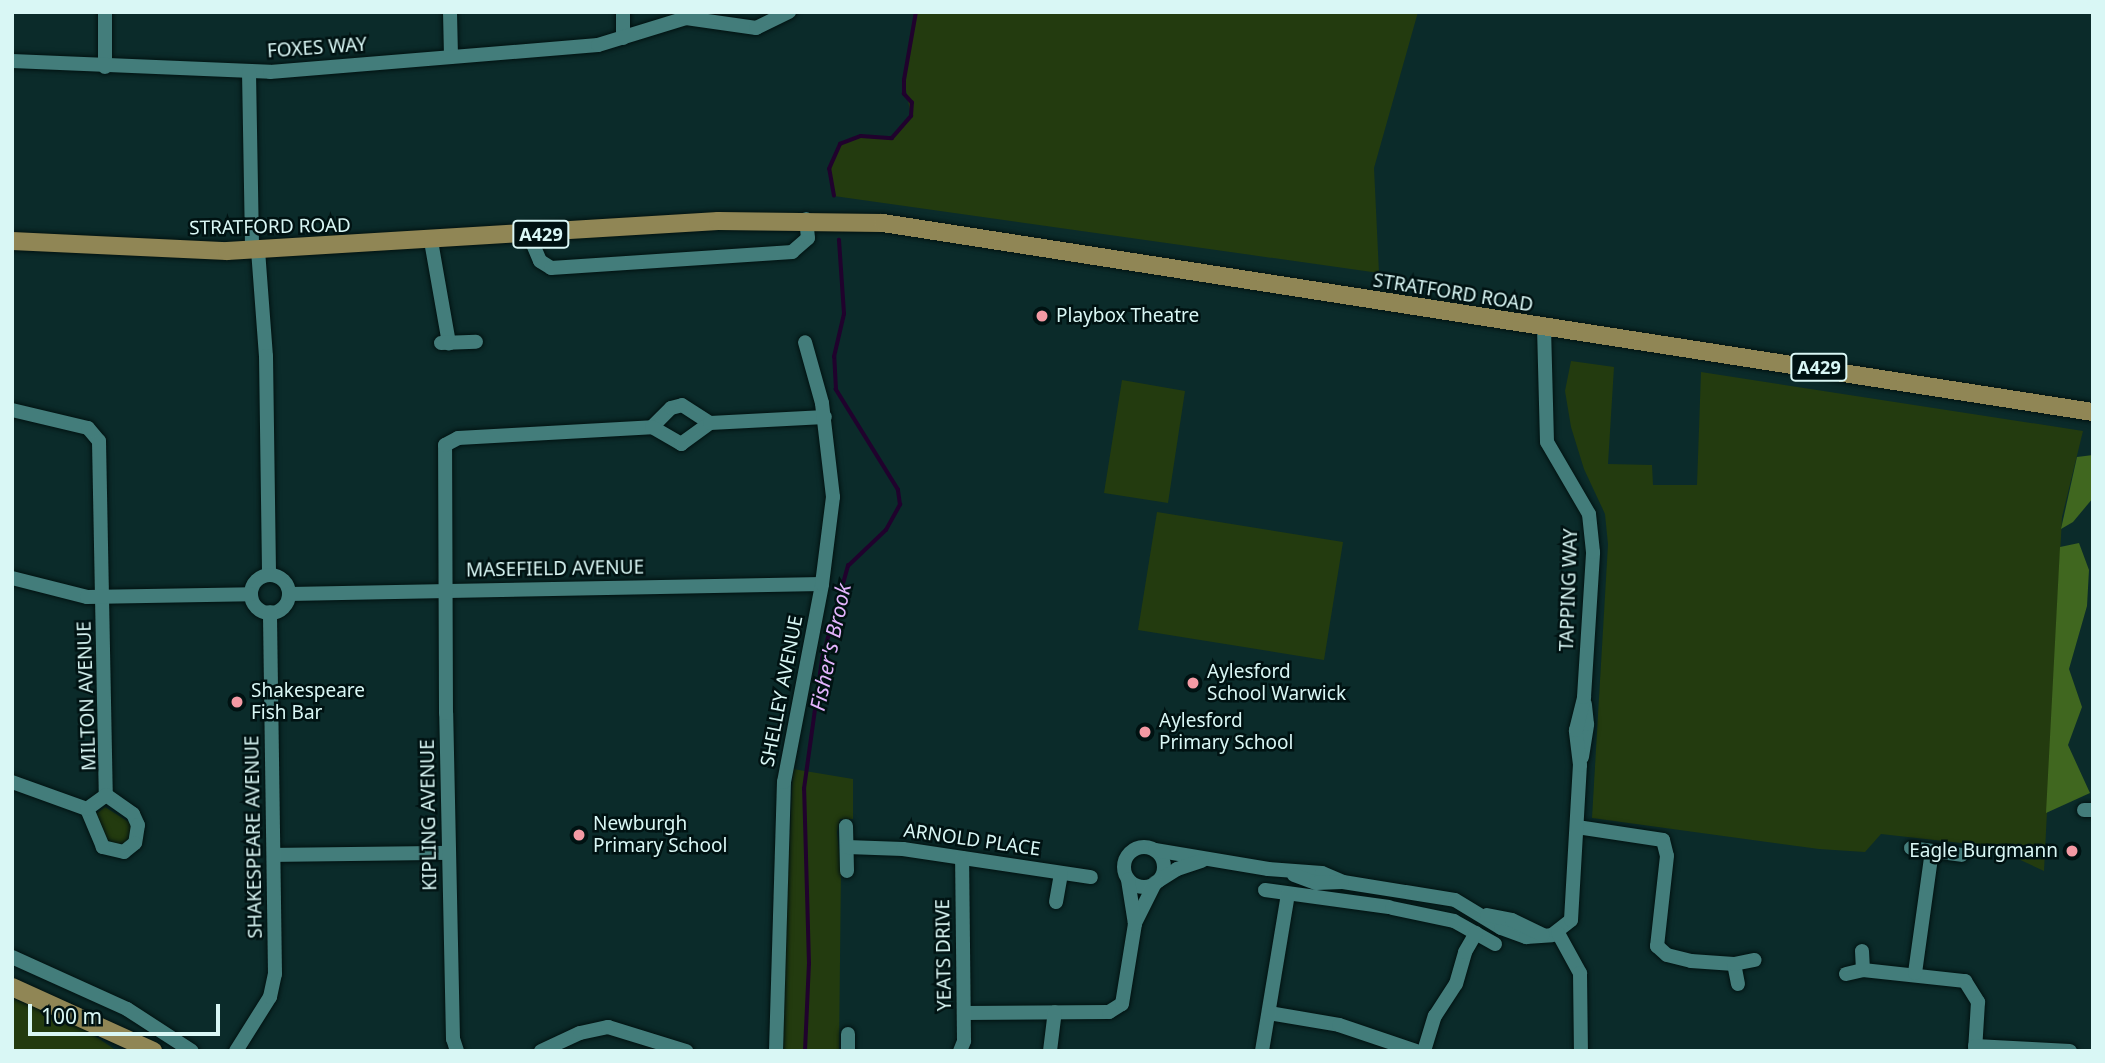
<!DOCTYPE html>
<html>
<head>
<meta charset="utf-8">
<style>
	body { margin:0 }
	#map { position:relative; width:2105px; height:1063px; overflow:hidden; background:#0b2b2a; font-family:"Noto Sans",sans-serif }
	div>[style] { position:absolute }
	.green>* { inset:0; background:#233b0f }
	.forest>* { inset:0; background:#40671f }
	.stream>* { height:3.5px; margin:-1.75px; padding:0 1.75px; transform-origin:1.75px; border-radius:1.75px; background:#20022d }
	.roads { filter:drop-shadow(0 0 2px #021211) drop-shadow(0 0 2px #021211) }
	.minor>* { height:14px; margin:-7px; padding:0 7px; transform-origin:7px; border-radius:7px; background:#437d7b }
	.minor>.ring { margin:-7px; padding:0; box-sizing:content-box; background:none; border:14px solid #437d7b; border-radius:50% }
	.major>* { height:18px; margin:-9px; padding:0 9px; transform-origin:9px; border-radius:9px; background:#908655 }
	.dots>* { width:19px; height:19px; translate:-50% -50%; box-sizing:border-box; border:4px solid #001212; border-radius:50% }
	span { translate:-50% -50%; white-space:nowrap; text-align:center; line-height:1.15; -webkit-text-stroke:5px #001212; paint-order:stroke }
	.shield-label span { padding:2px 5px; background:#001212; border:2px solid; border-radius:5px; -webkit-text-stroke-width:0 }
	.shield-label { font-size:18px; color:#d9f7f5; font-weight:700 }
	.street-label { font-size:19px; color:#d9f7f5 }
	.poi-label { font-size:19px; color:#d9f7f5 }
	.left { translate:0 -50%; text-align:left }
	.right { translate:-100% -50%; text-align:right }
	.water-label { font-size:21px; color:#e3b4fd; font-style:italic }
	.frame { position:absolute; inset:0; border:14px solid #d9f7f5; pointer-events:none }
	.scale { position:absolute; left:28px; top:1004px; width:192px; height:32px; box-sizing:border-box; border:4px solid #d9f7f5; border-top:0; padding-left:9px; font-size:21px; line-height:24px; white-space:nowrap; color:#d9f7f5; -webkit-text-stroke:5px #001212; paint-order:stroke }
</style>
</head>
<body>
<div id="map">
	<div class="green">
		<div style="clip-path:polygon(916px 12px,1418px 12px,1374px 168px,1379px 273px,834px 196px,829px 169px,840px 144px,861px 136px,892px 138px,911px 116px,904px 80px)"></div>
		<div style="clip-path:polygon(1571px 361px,1614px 367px,1608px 464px,1652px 465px,1653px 485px,1697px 485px,1701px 372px,2083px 431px,2062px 517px,2044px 871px,2001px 851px,1961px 843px,1881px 834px,1865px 852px,1819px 849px,1592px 818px,1608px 544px,1605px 514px,1584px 469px,1571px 427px,1565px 391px)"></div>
		<div style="clip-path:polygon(1122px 380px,1185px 391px,1168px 503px,1104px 493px)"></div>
		<div style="clip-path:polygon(1157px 512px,1343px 542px,1324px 660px,1138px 630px)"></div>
		<div style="clip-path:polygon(793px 769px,853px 779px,853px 819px,840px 819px,837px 832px,841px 870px,839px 1051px,780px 1051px)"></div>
		<div style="clip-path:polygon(105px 807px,132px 824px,132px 836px,120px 848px,104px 842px,96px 814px)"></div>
		<div style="clip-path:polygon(12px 998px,79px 1025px,117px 1051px,12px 1051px)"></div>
	</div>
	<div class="forest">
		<div style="clip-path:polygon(2093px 455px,2093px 498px,2073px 522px,2061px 529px,2077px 457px)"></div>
		<div style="clip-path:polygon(2079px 543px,2089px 570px,2087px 606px,2069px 669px,2082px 707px,2068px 745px,2090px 793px,2046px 813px,2060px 547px)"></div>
	</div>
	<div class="stream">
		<div style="left:834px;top:196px;width:27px;rotate:-100deg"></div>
		<div style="left:829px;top:169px;width:27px;rotate:-66deg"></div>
		<div style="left:840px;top:144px;width:22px;rotate:-21deg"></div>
		<div style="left:861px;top:136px;width:31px;rotate:4deg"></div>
		<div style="left:892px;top:138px;width:29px;rotate:-49deg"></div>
		<div style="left:911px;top:116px;width:13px;rotate:-86deg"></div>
		<div style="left:912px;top:103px;width:12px;rotate:-132deg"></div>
		<div style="left:904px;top:94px;width:14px;rotate:-90deg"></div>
		<div style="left:904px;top:80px;width:69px;rotate:-80deg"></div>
		<div style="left:805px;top:1051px;width:87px;rotate:-87.4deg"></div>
		<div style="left:809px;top:964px;width:175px;rotate:-91.6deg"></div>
		<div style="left:804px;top:789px;width:131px;rotate:-82.1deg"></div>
		<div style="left:822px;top:659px;width:97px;rotate:-74.4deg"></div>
		<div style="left:848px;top:566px;width:52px;rotate:-43.5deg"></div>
		<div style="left:886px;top:530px;width:29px;rotate:-61deg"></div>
		<div style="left:900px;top:505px;width:15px;rotate:-98deg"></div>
		<div style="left:898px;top:490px;width:118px;rotate:-121.8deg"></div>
		<div style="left:836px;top:390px;width:33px;rotate:-93deg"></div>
		<div style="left:834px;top:357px;width:44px;rotate:-76.9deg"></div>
		<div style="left:844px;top:314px;width:74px;rotate:-93.9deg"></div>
	</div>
	<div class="roads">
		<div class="minor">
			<div style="left:105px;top:12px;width:55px;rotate:90deg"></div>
			<div style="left:450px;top:12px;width:45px;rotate:88.7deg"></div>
			<div style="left:623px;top:38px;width:26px;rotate:-90deg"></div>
			<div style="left:12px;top:61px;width:258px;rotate:2.4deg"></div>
			<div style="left:270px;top:72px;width:329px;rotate:-4.7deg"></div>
			<div style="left:598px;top:45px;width:92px;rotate:-17.1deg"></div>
			<div style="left:686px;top:18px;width:71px;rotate:8.1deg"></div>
			<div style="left:756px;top:28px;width:37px;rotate:-26deg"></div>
			<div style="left:249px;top:72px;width:178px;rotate:89deg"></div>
			<div style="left:529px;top:235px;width:28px;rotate:67deg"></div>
			<div style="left:540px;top:261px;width:13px;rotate:32deg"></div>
			<div style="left:551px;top:268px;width:242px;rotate:-3.8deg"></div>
			<div style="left:792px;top:252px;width:21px;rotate:-41deg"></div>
			<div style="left:808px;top:238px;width:19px;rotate:-96deg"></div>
			<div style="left:431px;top:241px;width:104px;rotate:80deg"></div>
			<div style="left:258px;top:250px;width:106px;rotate:85.7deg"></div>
			<div style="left:266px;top:356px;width:219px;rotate:89.2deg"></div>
			<div style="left:441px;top:343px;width:35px;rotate:-2deg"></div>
			<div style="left:12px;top:410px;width:78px;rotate:13.3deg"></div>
			<div style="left:88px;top:428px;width:17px;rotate:50deg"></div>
			<div style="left:99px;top:441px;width:354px;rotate:88.9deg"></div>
			<div style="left:652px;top:427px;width:27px;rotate:-45deg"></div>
			<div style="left:671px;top:408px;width:11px;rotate:-15deg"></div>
			<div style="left:682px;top:405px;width:33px;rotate:33deg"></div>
			<div class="ring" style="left:251px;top:575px;width:24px;height:24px"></div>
			<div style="left:12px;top:578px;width:77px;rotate:14.2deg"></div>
			<div style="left:87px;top:597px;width:164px;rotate:-1deg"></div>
			<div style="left:289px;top:594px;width:533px;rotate:-1.07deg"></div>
			<div style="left:1582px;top:757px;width:33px;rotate:-81deg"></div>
			<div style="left:1587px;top:724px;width:20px;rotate:-96deg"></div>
			<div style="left:12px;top:782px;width:80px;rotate:19.8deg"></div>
			<div style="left:106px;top:795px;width:33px;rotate:35deg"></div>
			<div style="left:133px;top:814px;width:12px;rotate:66deg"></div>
			<div style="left:138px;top:825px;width:18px;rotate:99deg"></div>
			<div style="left:135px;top:843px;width:14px;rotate:141deg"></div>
			<div style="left:124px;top:852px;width:22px;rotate:-167deg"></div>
			<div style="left:103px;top:847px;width:41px;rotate:-112.8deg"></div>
			<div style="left:87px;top:809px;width:24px;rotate:-36deg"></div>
			<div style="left:2084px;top:810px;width:9px"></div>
			<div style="left:846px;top:826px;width:45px;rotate:88.7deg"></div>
			<div style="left:1577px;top:827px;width:87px;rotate:8.6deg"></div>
			<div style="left:1663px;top:840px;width:16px;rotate:76deg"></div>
			<div style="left:1667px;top:856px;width:91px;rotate:96.3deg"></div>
			<div style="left:1657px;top:946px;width:13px;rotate:42deg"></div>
			<div style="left:1667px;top:955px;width:25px;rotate:14deg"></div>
			<div style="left:1691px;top:961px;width:43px;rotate:4deg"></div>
			<div class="ring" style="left:1124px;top:847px;width:26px;height:26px"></div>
			<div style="left:847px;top:847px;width:56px;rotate:2deg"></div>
			<div style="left:903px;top:849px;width:190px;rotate:8.5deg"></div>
			<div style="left:1911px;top:848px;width:51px;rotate:7.8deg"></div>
			<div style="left:1155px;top:850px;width:115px;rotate:9.5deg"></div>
			<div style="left:1268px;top:869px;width:54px;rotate:4.2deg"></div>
			<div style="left:1322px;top:873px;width:23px;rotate:23deg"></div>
			<div style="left:1343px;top:882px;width:113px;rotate:9.1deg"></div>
			<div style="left:1455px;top:900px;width:54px;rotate:31.3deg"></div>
			<div style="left:1501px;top:928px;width:27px;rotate:20deg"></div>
			<div style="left:1526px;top:937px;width:26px;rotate:-4deg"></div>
			<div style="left:1552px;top:935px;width:24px;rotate:-38deg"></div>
			<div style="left:1571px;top:920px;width:155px;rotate:-86.7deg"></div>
			<div style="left:1580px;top:765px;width:35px;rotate:-97deg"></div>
			<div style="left:1576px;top:730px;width:34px;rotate:-76deg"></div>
			<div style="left:1584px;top:697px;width:145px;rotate:-86.4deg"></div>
			<div style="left:1593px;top:552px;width:38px;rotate:-96deg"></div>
			<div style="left:1589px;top:514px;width:83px;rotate:-120.3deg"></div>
			<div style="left:1547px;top:442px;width:113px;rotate:-91.5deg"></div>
			<div style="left:274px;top:855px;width:175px;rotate:-0.7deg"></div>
			<div style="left:1294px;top:875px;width:23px;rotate:20deg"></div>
			<div style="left:1316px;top:883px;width:26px;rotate:-2deg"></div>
			<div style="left:1158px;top:881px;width:22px;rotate:-32deg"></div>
			<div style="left:1177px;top:869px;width:26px;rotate:-18deg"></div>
			<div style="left:1265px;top:890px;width:125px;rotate:7.8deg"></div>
			<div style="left:1056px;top:902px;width:29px;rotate:-80deg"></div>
			<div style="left:1392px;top:908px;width:63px;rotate:11.8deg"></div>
			<div style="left:1454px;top:921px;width:47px;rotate:29.3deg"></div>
			<div style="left:1487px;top:915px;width:25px;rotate:11deg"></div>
			<div style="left:1512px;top:920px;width:34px;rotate:26deg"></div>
			<div style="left:1135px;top:923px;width:45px;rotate:-63.4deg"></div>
			<div style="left:1558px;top:933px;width:46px;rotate:61.2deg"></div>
			<div style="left:1580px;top:973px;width:78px;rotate:89.3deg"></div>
			<div style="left:12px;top:957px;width:126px;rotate:24.3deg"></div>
			<div style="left:127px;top:1009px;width:77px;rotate:32.9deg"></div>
			<div style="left:1863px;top:970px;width:103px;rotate:6.2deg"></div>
			<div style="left:1965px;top:981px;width:25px;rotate:58deg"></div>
			<div style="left:1978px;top:1002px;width:49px;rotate:93.5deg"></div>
			<div style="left:1915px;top:973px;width:123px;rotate:-82.1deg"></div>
			<div style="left:1846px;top:974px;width:17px;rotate:-13deg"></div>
			<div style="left:1863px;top:970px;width:19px;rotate:-93deg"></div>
			<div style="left:1738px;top:984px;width:20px;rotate:-101deg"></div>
			<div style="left:1734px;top:964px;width:21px;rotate:-11deg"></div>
			<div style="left:964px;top:1013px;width:145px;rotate:-0.4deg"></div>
			<div style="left:1109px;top:1012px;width:15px;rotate:-32deg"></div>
			<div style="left:1122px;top:1004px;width:81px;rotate:-80.8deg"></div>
			<div style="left:1135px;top:924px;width:45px;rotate:-99deg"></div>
			<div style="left:1269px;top:1013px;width:71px;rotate:9.7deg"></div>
			<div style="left:1339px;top:1025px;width:81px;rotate:18.7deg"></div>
			<div style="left:848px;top:1034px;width:17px;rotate:90deg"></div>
			<div style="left:1975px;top:1046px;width:95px;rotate:3deg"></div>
			<div style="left:236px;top:1051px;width:64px;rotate:-57.8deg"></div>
			<div style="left:270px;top:997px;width:24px;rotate:-78deg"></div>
			<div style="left:275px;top:974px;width:362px;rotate:-90.8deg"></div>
			<div style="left:457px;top:1051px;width:13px;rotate:-108deg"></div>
			<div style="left:453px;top:1039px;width:326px;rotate:-91.2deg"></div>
			<div style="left:446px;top:713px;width:268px;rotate:-90.2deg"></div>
			<div style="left:445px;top:445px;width:15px;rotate:-28deg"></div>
			<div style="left:458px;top:438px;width:194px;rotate:-3.2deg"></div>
			<div style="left:652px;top:427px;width:34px;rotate:30deg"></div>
			<div style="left:681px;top:444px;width:36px;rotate:-36deg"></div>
			<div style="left:710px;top:423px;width:115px;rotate:-3deg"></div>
			<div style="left:541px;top:1051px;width:43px;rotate:-24.8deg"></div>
			<div style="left:580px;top:1033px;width:29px;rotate:-12deg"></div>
			<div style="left:608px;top:1027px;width:82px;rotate:17.1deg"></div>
			<div style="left:776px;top:1051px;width:269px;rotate:-88.3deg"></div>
			<div style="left:784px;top:782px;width:202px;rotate:-79.1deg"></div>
			<div style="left:822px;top:584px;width:88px;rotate:-82.8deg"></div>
			<div style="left:833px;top:497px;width:95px;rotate:-96.7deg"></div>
			<div style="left:822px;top:403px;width:63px;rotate:-105.6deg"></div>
			<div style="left:960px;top:1051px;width:11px;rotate:-68deg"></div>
			<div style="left:964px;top:1041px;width:183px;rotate:-90.6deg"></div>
			<div style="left:1050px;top:1051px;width:39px;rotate:-83deg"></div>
			<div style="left:1262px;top:1051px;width:159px;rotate:-80.6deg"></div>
			<div style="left:1424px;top:1051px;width:37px;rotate:-73deg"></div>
			<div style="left:1435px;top:1016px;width:38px;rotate:-57deg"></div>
			<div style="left:1456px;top:984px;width:33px;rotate:-74deg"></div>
			<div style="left:1465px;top:952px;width:22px;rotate:-60deg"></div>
		</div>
		<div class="major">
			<div style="left:12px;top:241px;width:215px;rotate:2.7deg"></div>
			<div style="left:227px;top:251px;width:492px;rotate:-3.5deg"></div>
			<div style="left:718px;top:221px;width:165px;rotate:0.7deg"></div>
			<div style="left:883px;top:223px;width:1225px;rotate:8.88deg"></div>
			<div style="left:12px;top:987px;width:155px;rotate:24.4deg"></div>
		</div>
	</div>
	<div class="dots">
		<div style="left:1042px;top:316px;background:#f49aa4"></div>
		<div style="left:1193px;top:683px;background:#f49aa4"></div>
		<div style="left:237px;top:702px;background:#f49aa4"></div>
		<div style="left:1145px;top:732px;background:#f49aa4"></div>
		<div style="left:579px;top:835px;background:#f49aa4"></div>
		<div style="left:2072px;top:851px;background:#f49aa4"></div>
	</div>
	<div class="shield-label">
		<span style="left:541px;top:234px">A429</span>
		<span style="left:1819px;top:367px">A429</span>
	</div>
	<div class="street-label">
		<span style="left:317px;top:48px;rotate:-4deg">FOXES WAY</span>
		<span style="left:270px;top:227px;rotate:-1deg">STRATFORD ROAD</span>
		<span style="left:1453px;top:293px;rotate:9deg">STRATFORD ROAD</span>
		<span style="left:555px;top:569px;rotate:-1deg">MASEFIELD AVENUE</span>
		<span style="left:1569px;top:590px;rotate:-88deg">TAPPING WAY</span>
		<span style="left:782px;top:691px;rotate:-79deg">SHELLEY AVENUE</span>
		<span style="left:87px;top:696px;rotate:-92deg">MILTON AVENUE</span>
		<span style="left:429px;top:815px;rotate:-91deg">KIPLING AVENUE</span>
		<span style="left:254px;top:837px;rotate:-91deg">SHAKESPEARE AVENUE</span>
		<span style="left:972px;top:840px;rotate:8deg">ARNOLD PLACE</span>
		<span style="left:944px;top:955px;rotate:-91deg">YEATS DRIVE</span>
	</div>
	<div class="poi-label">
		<span class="left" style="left:1056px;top:316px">Playbox Theatre</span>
		<span class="left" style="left:1207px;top:683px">Aylesford<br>School Warwick</span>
		<span class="left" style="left:251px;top:702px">Shakespeare<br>Fish Bar</span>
		<span class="left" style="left:1159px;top:732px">Aylesford<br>Primary School</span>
		<span class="left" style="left:593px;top:835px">Newburgh<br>Primary School</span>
		<span class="right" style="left:2058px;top:851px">Eagle Burgmann</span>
	</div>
	<div class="water-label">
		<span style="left:830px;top:647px;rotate:-78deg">Fisher's Brook</span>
	</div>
	<div class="frame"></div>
	<div class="scale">100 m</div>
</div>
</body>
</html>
